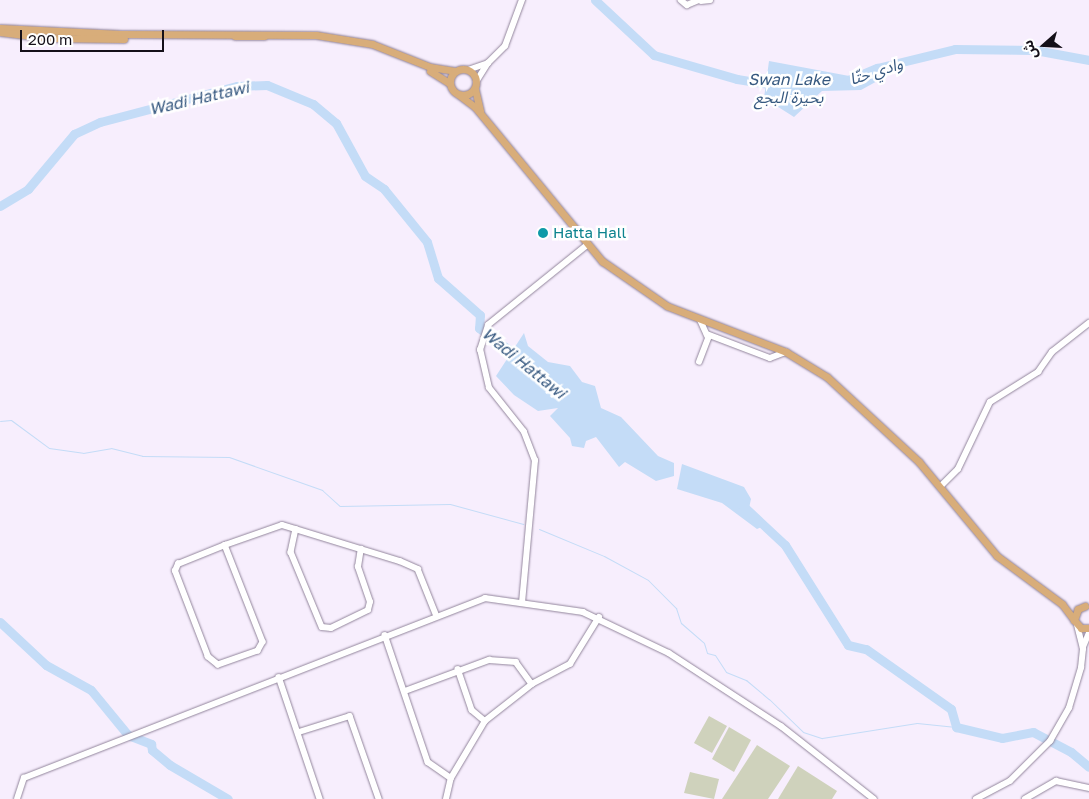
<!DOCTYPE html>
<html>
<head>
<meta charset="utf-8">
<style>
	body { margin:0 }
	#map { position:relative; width:1089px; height:799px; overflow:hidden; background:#f7eefd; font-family:"Golos Text","Noto Sans Arabic",sans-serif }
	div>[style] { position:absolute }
	.green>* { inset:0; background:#cfd2bc }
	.water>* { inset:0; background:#c4dcf7 }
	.stream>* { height:1px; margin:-0.5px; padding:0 0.5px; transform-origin:0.5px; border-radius:0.5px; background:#c4dcf7 }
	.river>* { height:9px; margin:-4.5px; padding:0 4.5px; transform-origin:4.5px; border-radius:4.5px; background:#c4dcf7 }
	.roads { filter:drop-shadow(0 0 1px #92859c) drop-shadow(0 0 1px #92859c) }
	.minor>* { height:5.5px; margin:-2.75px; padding:0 2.75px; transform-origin:2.75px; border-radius:2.75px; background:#fff }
	.major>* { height:7px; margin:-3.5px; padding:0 3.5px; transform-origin:3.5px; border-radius:3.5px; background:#d8ad7a }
	.major>.ring { margin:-3.5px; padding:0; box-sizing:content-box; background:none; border:7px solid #d8ad7a; border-radius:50% }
	.dots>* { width:14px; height:14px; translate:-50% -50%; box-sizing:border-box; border:2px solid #fff; border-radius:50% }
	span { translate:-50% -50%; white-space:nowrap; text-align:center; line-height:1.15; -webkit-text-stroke:5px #fff; paint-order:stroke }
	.culture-label { font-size:15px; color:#0d838f }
	.left { translate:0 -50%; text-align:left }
	.water-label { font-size:16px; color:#375980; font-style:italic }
	.north { position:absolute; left:1019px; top:20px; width:50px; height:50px; -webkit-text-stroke:4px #fff; paint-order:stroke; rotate:251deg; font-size:14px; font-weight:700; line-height:20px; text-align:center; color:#151019 }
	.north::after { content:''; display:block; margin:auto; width:18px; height:22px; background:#151019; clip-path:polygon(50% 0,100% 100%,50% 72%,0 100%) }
	.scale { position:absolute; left:20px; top:30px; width:144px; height:22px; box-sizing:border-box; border:2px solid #151019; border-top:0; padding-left:6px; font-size:15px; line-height:18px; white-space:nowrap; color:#151019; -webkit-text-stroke:4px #fff; paint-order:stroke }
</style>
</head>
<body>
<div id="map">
	<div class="green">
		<div style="clip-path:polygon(709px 716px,727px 726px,712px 753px,694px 743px)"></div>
		<div style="clip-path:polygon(729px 727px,751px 740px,734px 772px,712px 759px)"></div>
		<div style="clip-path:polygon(757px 745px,790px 766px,768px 799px,722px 799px)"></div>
		<div style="clip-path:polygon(798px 766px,837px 791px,832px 799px,778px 799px)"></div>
		<div style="clip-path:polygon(690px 772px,719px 779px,714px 799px,684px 793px)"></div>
	</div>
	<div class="water">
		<div style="clip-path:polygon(769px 61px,860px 78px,890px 74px,861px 90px,822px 91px,794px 117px,764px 98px)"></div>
		<div style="clip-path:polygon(524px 333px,528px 346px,548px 362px,570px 366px,582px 382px,595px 386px,601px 408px,621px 417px,658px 456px,674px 463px,674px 476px,656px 481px,625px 462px,619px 467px,596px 437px,586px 441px,584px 448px,572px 446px,570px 438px,550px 416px,558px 408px,538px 411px,514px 395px,496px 376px)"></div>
		<div style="clip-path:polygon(682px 464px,744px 487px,751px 499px,748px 513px,764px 526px,757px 529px,722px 503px,677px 489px)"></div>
	</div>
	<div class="stream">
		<div style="left:0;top:421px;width:11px;rotate:-5deg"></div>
		<div style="left:11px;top:420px;width:47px;rotate:36.4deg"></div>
		<div style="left:49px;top:448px;width:34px;rotate:8deg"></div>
		<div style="left:83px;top:453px;width:28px;rotate:-10deg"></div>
		<div style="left:111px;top:448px;width:32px;rotate:14deg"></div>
		<div style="left:142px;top:456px;width:87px;rotate:0.7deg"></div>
		<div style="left:229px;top:457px;width:99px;rotate:19.5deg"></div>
		<div style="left:322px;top:490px;width:24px;rotate:42deg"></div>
		<div style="left:340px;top:506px;width:110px;rotate:-1deg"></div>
		<div style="left:450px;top:504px;width:76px;rotate:15.3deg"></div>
		<div style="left:539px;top:529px;width:70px;rotate:22.6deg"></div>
		<div style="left:604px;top:556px;width:50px;rotate:28.6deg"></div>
		<div style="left:648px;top:580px;width:40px;rotate:45deg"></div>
		<div style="left:676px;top:608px;width:16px;rotate:72deg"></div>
		<div style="left:681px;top:623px;width:30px;rotate:41deg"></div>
		<div style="left:704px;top:643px;width:10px;rotate:73deg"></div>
		<div style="left:707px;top:653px;width:8px;rotate:14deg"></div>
		<div style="left:715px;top:655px;width:20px;rotate:57deg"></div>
		<div style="left:726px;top:672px;width:22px;rotate:22deg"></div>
		<div style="left:746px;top:680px;width:30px;rotate:40deg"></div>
		<div style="left:769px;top:699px;width:47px;rotate:44.1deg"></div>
		<div style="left:803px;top:732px;width:20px;rotate:18deg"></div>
		<div style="left:822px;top:738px;width:96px;rotate:-9deg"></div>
		<div style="left:917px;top:723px;width:39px;rotate:6deg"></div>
	</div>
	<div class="river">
		<div style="left:595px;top:0;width:81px;rotate:43deg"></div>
		<div style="left:654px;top:55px;width:86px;rotate:16.1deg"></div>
		<div style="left:737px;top:79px;width:39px;rotate:9deg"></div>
		<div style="left:846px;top:81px;width:34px;rotate:-23deg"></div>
		<div style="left:877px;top:68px;width:80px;rotate:-13.7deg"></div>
		<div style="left:955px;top:49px;width:80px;rotate:0.7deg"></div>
		<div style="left:1035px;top:50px;width:55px;rotate:10.5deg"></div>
		<div style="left:0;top:206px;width:33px;rotate:-31deg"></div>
		<div style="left:28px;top:189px;width:72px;rotate:-50.1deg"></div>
		<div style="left:74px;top:134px;width:29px;rotate:-25deg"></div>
		<div style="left:100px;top:122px;width:142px;rotate:-14.7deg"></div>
		<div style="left:237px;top:86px;width:30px;rotate:-2deg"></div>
		<div style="left:267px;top:85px;width:50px;rotate:22.4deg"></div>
		<div style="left:313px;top:104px;width:30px;rotate:40deg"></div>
		<div style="left:336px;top:123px;width:60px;rotate:61.3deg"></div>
		<div style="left:365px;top:176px;width:23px;rotate:34deg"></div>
		<div style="left:384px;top:189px;width:68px;rotate:50.9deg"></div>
		<div style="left:427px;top:242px;width:38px;rotate:73deg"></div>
		<div style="left:438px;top:278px;width:56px;rotate:41.4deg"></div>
		<div style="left:480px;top:315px;width:13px;rotate:94deg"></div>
		<div style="left:479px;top:328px;width:53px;rotate:35.8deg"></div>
		<div style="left:739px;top:502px;width:63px;rotate:43.1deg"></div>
		<div style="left:785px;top:545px;width:118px;rotate:57.8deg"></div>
		<div style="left:848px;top:645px;width:18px;rotate:13deg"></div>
		<div style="left:866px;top:649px;width:104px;rotate:35.2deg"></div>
		<div style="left:951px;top:709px;width:19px;rotate:74deg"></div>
		<div style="left:956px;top:727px;width:47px;rotate:13.4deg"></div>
		<div style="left:1002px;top:738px;width:32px;rotate:-11deg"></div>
		<div style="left:1033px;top:732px;width:43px;rotate:27.8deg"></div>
		<div style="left:1071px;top:752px;width:23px;rotate:40deg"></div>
		<div style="left:0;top:622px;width:63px;rotate:43.1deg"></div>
		<div style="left:46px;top:665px;width:51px;rotate:29.1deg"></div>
		<div style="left:91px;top:690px;width:58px;rotate:50.6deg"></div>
		<div style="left:128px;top:735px;width:25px;rotate:21deg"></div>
		<div style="left:151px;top:744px;width:6px;rotate:81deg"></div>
		<div style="left:152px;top:750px;width:23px;rotate:40deg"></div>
		<div style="left:170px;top:765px;width:67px;rotate:30.4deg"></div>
	</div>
	<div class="roads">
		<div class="minor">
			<div style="left:681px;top:0;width:8px;rotate:40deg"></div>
			<div style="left:687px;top:5px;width:13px;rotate:-23deg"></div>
			<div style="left:701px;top:1px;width:9px;rotate:-6deg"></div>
			<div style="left:468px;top:70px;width:21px;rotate:-19deg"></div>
			<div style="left:488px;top:63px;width:24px;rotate:-45deg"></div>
			<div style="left:505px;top:46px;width:49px;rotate:-69.7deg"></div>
			<div style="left:476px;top:82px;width:22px;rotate:-58deg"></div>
			<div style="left:707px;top:334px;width:67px;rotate:20.9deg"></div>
			<div style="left:770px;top:358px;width:17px;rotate:-21deg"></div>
			<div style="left:699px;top:362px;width:26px;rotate:-69deg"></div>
			<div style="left:708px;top:338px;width:20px;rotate:-114deg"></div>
			<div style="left:940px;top:487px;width:25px;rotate:-45deg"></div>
			<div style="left:958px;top:469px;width:74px;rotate:-64.5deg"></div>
			<div style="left:990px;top:402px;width:57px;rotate:-32deg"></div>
			<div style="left:1038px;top:372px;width:24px;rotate:-55deg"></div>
			<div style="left:1052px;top:352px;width:47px;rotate:-38.1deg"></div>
			<div style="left:296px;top:529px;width:24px;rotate:102deg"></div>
			<div style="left:291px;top:552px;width:81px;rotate:67.5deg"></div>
			<div style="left:322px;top:627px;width:9px;rotate:6deg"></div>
			<div style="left:331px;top:628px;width:41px;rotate:-25.9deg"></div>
			<div style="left:368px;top:610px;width:8px;rotate:-76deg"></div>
			<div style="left:370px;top:602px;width:37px;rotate:-109deg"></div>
			<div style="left:358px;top:567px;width:18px;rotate:-81deg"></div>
			<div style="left:225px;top:545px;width:104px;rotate:68.6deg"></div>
			<div style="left:263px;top:642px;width:10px;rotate:119deg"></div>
			<div style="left:258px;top:651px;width:42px;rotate:160.7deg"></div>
			<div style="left:218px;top:665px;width:13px;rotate:-141deg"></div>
			<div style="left:208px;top:657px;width:92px;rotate:-111deg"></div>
			<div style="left:175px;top:571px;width:8px;rotate:-67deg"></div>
			<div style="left:178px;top:564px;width:51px;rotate:-22deg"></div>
			<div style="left:225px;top:545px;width:60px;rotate:-19.3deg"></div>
			<div style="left:282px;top:525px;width:123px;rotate:17deg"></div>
			<div style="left:400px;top:561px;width:20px;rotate:24deg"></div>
			<div style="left:418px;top:569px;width:48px;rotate:68.2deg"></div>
			<div style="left:522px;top:603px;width:143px;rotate:-84.8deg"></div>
			<div style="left:535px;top:461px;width:31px;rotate:-111deg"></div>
			<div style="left:524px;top:432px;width:56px;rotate:-128.5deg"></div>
			<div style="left:489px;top:388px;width:39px;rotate:-103deg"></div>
			<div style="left:480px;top:350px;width:26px;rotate:-72deg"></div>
			<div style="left:488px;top:325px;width:127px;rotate:-38.9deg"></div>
			<div style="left:385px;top:635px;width:134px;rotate:71.3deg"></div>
			<div style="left:428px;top:762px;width:28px;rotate:35deg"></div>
			<div style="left:1083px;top:647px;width:15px;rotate:-67deg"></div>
			<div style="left:458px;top:669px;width:43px;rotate:71.1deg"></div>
			<div style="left:472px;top:710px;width:17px;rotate:40deg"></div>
			<div style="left:279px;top:677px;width:129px;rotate:71.4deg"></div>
			<div style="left:405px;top:691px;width:90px;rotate:-20.3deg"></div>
			<div style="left:489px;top:660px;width:27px;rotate:4deg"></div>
			<div style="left:516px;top:662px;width:27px;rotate:54deg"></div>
			<div style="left:299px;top:732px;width:53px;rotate:-17.4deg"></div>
			<div style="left:350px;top:716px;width:88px;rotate:70.7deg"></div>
			<div style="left:17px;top:799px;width:22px;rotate:-72deg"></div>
			<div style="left:24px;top:778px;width:495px;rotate:-21.3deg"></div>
			<div style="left:485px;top:598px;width:99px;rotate:8.1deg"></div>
			<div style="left:583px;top:612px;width:95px;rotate:25.5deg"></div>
			<div style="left:669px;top:653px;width:134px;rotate:33.1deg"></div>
			<div style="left:781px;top:726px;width:118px;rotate:38.1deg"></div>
			<div style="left:446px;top:799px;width:22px;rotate:-77deg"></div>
			<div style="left:451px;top:778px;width:66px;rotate:-59.2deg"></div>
			<div style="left:485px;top:721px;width:60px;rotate:-38.2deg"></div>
			<div style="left:532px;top:684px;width:43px;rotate:-27.8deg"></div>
			<div style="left:570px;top:664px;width:55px;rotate:-58.3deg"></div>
			<div style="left:976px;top:799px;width:38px;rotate:-28deg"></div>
			<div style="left:1010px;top:781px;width:57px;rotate:-45deg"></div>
			<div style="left:1050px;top:741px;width:38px;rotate:-60deg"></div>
			<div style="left:1069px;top:708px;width:42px;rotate:-73.3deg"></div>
			<div style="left:1081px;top:668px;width:19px;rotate:-84deg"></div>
			<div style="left:1083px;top:649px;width:25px;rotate:-104deg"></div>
			<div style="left:1025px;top:799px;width:36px;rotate:-30deg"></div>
			<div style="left:1056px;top:781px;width:34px;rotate:12deg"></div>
		</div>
		<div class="major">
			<div style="left:0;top:28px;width:121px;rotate:2.8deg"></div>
			<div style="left:121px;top:34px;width:195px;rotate:0.3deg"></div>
			<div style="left:316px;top:35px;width:57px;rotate:9.1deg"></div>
			<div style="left:372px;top:44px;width:62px;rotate:21.6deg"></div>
			<div style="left:430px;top:67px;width:25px;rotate:9deg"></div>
			<div style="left:0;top:32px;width:48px;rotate:7.1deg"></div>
			<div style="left:48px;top:38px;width:76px;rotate:0.8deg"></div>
			<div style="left:235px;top:36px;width:29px"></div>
			<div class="ring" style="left:450px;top:69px;width:19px;height:19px"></div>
			<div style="left:430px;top:71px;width:22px;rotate:32deg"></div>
			<div style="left:475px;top:89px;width:23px;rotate:77deg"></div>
			<div style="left:459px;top:95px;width:20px;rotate:37deg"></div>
			<div style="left:475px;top:107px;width:200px;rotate:50.5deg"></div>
			<div style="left:602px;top:261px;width:79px;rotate:34.7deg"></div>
			<div style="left:667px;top:306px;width:128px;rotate:21.1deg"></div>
			<div style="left:786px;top:352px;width:48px;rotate:31.4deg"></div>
			<div style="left:827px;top:377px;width:125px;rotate:42.7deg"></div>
			<div style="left:919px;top:462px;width:122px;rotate:50.3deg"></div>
			<div style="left:997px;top:556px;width:81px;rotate:36.4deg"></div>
			<div style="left:1062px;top:604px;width:20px;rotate:53deg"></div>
			<div style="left:1085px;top:606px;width:8px;rotate:157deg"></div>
			<div style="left:1078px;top:609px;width:12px;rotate:110deg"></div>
			<div style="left:1074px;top:620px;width:11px;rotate:49deg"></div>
			<div style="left:1081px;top:628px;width:8px"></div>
		</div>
	</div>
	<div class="dots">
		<div style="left:543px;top:233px;background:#0f9aa8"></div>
	</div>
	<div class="culture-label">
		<span class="left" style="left:553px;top:233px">Hatta Hall</span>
	</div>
	<div class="water-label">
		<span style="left:876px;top:71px;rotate:-18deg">وادي حتّا</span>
		<span style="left:789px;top:88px">Swan Lake<br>بحيرة البجع</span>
		<span style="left:199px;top:98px;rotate:-13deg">Wadi Hattawi</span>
		<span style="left:524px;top:363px;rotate:39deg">Wadi Hattawi</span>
	</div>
	<div class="north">ش</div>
	<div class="scale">200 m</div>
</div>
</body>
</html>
